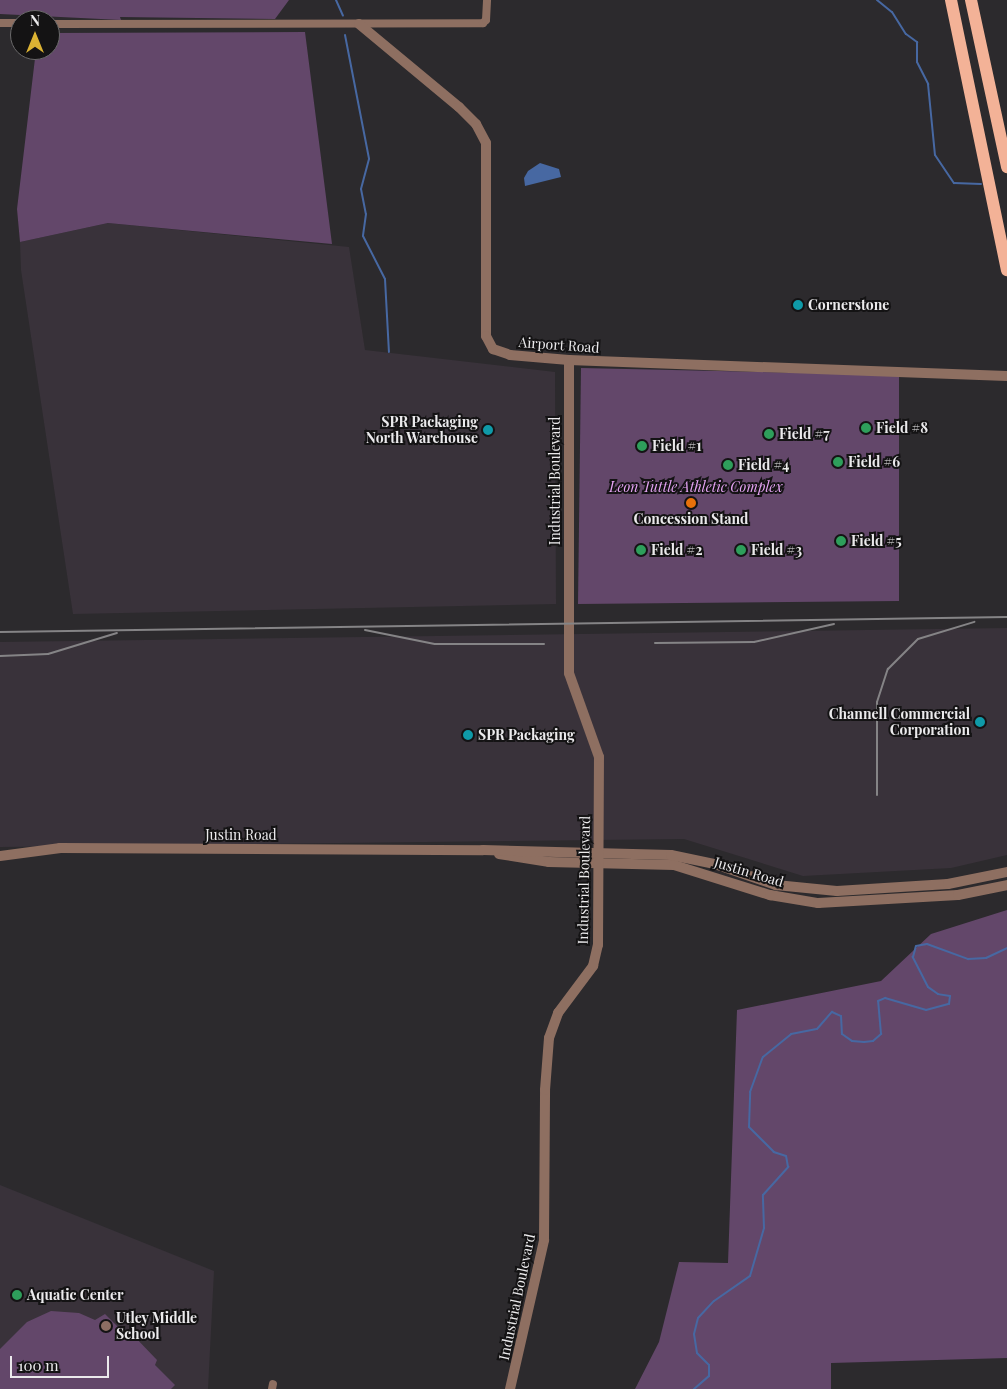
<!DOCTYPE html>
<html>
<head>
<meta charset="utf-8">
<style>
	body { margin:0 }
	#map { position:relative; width:1007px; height:1389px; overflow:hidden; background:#2c2a2d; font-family:"Playfair Display",serif }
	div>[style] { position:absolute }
	.built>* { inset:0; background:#39323a }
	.green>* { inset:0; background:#63476a }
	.water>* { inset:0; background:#4768a2 }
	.stream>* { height:2px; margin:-1px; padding:0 1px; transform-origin:1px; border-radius:1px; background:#4768a2 }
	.minor>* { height:8px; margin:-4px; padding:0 4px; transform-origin:4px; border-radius:4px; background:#8e6f61 }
	.tertiary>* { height:10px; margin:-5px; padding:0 5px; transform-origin:5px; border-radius:5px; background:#8e6f61 }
	.primary>* { height:12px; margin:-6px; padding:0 6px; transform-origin:6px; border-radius:6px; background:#f3b297 }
	.rail>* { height:2px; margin:-1px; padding:0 1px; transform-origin:1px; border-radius:1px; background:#858486 }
	.dots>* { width:14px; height:14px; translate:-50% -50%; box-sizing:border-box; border:2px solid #141314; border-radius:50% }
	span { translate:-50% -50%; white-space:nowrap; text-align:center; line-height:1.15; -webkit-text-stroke:4px #141314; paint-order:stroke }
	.poi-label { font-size:14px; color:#ebeaec; font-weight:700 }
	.left { translate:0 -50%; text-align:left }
	.right { translate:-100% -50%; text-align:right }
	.street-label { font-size:14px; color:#ebeaec }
	.park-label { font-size:14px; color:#e6a4f5; font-style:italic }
	.north { position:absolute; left:10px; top:10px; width:50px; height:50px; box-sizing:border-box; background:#141314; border:1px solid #6a696a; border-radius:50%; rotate:0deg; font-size:14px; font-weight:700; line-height:20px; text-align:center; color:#ebeaec }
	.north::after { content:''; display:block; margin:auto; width:18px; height:22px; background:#dbb233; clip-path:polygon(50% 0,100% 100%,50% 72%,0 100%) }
	.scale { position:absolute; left:10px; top:1356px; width:99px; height:22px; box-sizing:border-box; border:2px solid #ebeaec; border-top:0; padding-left:6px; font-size:15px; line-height:18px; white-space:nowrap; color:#ebeaec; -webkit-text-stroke:4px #141314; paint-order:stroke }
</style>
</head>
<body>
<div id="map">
	<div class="built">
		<div style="clip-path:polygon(108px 223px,349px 247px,365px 350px,555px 372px,556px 604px,73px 614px,21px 270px,20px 242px)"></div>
		<div style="clip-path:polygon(1007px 628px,1007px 855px,951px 868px,803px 876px,684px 839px,0 847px,0 642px)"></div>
		<div style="clip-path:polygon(0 1185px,214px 1271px,208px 1389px,0 1389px)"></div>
	</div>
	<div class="green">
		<div style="clip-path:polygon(0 0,289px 0,275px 19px,120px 17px,121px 20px,0 14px)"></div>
		<div style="clip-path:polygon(305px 32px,332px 244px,108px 223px,20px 242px,17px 209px,36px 50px,50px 50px,50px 33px)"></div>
		<div style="clip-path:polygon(581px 368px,899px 375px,899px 601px,578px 604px)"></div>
		<div style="clip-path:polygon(1007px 910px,1007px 1358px,831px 1363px,831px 1389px,635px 1389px,659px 1342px,679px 1262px,728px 1263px,737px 1010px,881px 981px,931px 934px)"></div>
		<div style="clip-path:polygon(51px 1311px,79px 1313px,95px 1320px,105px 1314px,129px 1338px,133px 1335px,157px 1360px,155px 1365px,175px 1385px,171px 1389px,0 1389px,0 1349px,27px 1322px)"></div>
	</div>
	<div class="water">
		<div style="clip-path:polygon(540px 163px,559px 169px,561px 177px,525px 186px,524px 178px,528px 171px)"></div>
	</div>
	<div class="stream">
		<div style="left:336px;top:0;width:17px;rotate:66deg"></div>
		<div style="left:877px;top:0;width:19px;rotate:39deg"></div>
		<div style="left:892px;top:12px;width:26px;rotate:58deg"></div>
		<div style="left:906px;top:34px;width:14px;rotate:36deg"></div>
		<div style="left:917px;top:42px;width:20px;rotate:90deg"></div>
		<div style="left:917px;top:62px;width:25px;rotate:63deg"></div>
		<div style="left:928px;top:84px;width:71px;rotate:84.4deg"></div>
		<div style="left:935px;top:155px;width:34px;rotate:56deg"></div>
		<div style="left:954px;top:183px;width:27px;rotate:2deg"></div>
		<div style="left:345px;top:35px;width:126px;rotate:79deg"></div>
		<div style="left:369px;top:159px;width:31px;rotate:105deg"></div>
		<div style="left:361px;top:189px;width:25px;rotate:79deg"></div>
		<div style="left:366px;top:214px;width:22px;rotate:98deg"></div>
		<div style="left:363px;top:236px;width:48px;rotate:62.9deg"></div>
		<div style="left:385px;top:279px;width:73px;rotate:86.9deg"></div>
		<div style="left:694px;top:1389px;width:20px;rotate:-41deg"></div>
		<div style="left:709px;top:1376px;width:11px;rotate:-90deg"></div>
		<div style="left:709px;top:1365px;width:17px;rotate:-135deg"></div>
		<div style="left:697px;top:1353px;width:19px;rotate:-99deg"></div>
		<div style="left:694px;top:1334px;width:16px;rotate:-76deg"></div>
		<div style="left:698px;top:1318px;width:23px;rotate:-47deg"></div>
		<div style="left:714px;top:1301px;width:44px;rotate:-34.8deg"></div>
		<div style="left:750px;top:1276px;width:50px;rotate:-73.7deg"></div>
		<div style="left:764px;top:1228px;width:33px;rotate:-92deg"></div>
		<div style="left:763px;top:1195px;width:38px;rotate:-48deg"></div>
		<div style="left:788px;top:1167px;width:11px;rotate:-100deg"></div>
		<div style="left:786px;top:1156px;width:13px;rotate:-162deg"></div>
		<div style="left:774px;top:1152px;width:35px;rotate:-135deg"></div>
		<div style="left:749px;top:1127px;width:35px;rotate:-88deg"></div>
		<div style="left:750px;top:1092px;width:37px;rotate:-70deg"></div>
		<div style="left:763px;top:1057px;width:36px;rotate:-39deg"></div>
		<div style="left:791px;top:1034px;width:26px;rotate:-11deg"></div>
		<div style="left:817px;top:1029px;width:23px;rotate:-49deg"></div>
		<div style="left:832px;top:1012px;width:10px;rotate:24deg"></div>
		<div style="left:841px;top:1016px;width:18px;rotate:87deg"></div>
		<div style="left:842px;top:1034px;width:12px;rotate:35deg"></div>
		<div style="left:852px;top:1041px;width:12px;rotate:5deg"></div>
		<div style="left:864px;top:1042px;width:9px;rotate:-6deg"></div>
		<div style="left:873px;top:1041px;width:11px;rotate:-41deg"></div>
		<div style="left:881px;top:1034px;width:33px;rotate:-95deg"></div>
		<div style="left:878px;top:1001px;width:8px;rotate:-23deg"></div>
		<div style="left:885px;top:998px;width:43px;rotate:16.3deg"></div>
		<div style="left:926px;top:1010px;width:24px;rotate:-15deg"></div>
		<div style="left:949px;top:1004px;width:8px;rotate:-83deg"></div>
		<div style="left:950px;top:996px;width:12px;rotate:-171deg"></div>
		<div style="left:938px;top:994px;width:12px;rotate:-145deg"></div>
		<div style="left:928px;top:987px;width:34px;rotate:-117deg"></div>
		<div style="left:913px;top:957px;width:11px;rotate:-75deg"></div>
		<div style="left:916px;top:946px;width:11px;rotate:-10deg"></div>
		<div style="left:927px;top:944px;width:44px;rotate:20.1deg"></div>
		<div style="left:968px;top:959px;width:18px;rotate:-3deg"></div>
		<div style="left:986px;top:958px;width:23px;rotate:-25deg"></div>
	</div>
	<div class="minor">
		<div style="left:0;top:23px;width:20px"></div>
		<div style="left:50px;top:24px;width:433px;rotate:-0.1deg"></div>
		<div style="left:483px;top:23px;width:4px;rotate:-45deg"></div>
		<div style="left:486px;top:20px;width:20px;rotate:-87deg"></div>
		<div style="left:272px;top:1389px;width:5px;rotate:-79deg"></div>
	</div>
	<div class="tertiary">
		<div style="left:359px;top:24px;width:130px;rotate:39.7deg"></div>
		<div style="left:459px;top:107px;width:24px;rotate:45deg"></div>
		<div style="left:476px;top:124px;width:21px;rotate:62deg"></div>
		<div style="left:486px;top:143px;width:193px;rotate:90deg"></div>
		<div style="left:486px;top:336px;width:15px;rotate:62deg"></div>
		<div style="left:493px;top:349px;width:18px;rotate:19deg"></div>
		<div style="left:510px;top:355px;width:59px;rotate:4.8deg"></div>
		<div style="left:569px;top:360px;width:438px;rotate:2.1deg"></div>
		<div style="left:499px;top:854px;width:51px;rotate:9.1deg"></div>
		<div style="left:549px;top:862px;width:125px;rotate:1.4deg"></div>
		<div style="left:674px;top:865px;width:101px;rotate:17.4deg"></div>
		<div style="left:770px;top:895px;width:49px;rotate:9.5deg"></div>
		<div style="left:818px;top:903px;width:140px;rotate:-3.3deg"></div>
		<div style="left:958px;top:895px;width:50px;rotate:-11.5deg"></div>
		<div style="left:0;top:856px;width:61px;rotate:-7.6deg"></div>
		<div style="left:60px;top:848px;width:423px;rotate:0.3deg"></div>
		<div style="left:483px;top:850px;width:188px;rotate:1.5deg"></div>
		<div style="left:671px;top:855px;width:45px;rotate:11.6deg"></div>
		<div style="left:715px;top:864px;width:65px;rotate:19deg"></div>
		<div style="left:776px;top:885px;width:61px;rotate:5.6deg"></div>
		<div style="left:837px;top:891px;width:111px;rotate:-3.6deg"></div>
		<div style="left:948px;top:884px;width:60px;rotate:-11.5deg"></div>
		<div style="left:510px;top:1389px;width:153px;rotate:-77.1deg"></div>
		<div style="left:544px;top:1240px;width:150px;rotate:-89.6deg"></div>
		<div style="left:545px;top:1090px;width:52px;rotate:-85.6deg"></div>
		<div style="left:549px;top:1038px;width:27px;rotate:-70deg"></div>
		<div style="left:558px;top:1013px;width:59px;rotate:-53.3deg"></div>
		<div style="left:593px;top:966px;width:22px;rotate:-77deg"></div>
		<div style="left:598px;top:945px;width:188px;rotate:-89.7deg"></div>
		<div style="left:599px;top:757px;width:89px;rotate:-109.7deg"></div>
		<div style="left:569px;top:673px;width:313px;rotate:-90deg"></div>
	</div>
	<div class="primary">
		<div style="left:951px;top:0;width:276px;rotate:78.3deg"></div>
		<div style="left:971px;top:0;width:171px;rotate:77.8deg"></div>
	</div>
	<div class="rail">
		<div style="left:365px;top:630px;width:71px;rotate:11.3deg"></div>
		<div style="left:435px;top:644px;width:109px"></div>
		<div style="left:0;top:632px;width:1007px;rotate:-0.85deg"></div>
		<div style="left:655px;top:643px;width:99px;rotate:-0.6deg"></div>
		<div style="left:754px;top:642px;width:82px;rotate:-12.7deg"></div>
		<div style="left:0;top:656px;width:48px;rotate:-2.4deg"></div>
		<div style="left:48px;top:654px;width:72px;rotate:-16.9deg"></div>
		<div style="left:877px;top:795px;width:93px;rotate:-90deg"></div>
		<div style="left:877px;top:702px;width:35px;rotate:-72deg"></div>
		<div style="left:888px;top:669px;width:42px;rotate:-45deg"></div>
		<div style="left:918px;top:639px;width:59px;rotate:-16.9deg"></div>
	</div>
	<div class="dots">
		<div style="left:798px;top:305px;background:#0f9aa8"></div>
		<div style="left:866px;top:428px;background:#2e9e5b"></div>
		<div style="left:488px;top:430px;background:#0f9aa8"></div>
		<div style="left:769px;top:434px;background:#2e9e5b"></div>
		<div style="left:642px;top:446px;background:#2e9e5b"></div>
		<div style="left:838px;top:462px;background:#2e9e5b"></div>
		<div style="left:728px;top:465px;background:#2e9e5b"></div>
		<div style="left:691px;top:503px;background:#e8710a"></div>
		<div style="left:841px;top:541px;background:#2e9e5b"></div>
		<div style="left:641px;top:550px;background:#2e9e5b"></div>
		<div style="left:741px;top:550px;background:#2e9e5b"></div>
		<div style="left:980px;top:722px;background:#0f9aa8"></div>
		<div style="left:468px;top:735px;background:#0f9aa8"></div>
		<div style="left:17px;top:1295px;background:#2e9e5b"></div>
		<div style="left:106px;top:1326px;background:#8d6e63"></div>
	</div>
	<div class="poi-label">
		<span class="left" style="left:808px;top:305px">Cornerstone</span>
		<span class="right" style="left:478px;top:430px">SPR Packaging<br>North Warehouse</span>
		<span class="left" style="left:876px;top:428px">Field #8</span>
		<span class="left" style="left:779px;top:434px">Field #7</span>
		<span class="left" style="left:652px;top:446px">Field #1</span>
		<span class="left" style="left:848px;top:462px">Field #6</span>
		<span class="left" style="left:738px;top:465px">Field #4</span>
		<span style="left:691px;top:519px">Concession Stand</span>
		<span class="left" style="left:851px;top:541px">Field #5</span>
		<span class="left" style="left:651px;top:550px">Field #2</span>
		<span class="left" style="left:751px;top:550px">Field #3</span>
		<span class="right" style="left:970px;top:722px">Channell Commercial<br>Corporation</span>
		<span class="left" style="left:478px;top:735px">SPR Packaging</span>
		<span class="left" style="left:27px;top:1295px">Aquatic Center</span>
		<span class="left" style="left:116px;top:1326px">Utley Middle<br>School</span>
	</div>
	<div class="street-label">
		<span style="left:559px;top:345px;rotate:4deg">Airport Road</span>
		<span style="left:555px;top:481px;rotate:-90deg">Industrial Boulevard</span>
		<span style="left:241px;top:835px">Justin Road</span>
		<span style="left:749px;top:872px;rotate:17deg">Justin Road</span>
		<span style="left:584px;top:880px;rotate:-89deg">Industrial Boulevard</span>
		<span style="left:517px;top:1297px;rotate:-78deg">Industrial Boulevard</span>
	</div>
	<div class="park-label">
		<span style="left:696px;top:487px">Leon Tuttle Athletic Complex</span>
	</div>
	<div class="north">N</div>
	<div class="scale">100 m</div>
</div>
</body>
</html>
